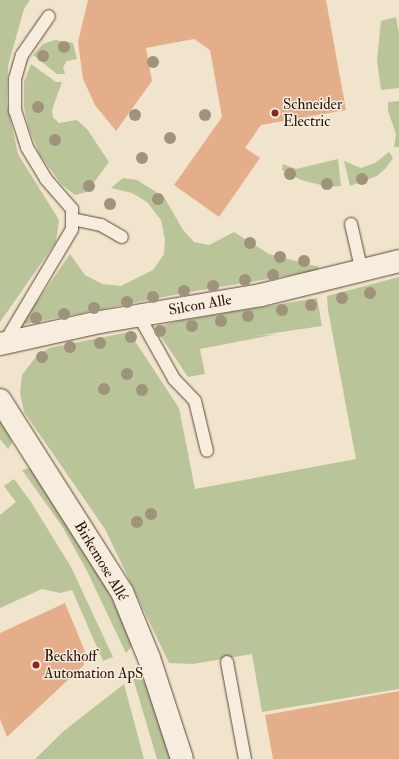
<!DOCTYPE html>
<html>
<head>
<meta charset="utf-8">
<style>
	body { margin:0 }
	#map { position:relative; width:399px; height:759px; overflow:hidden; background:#f1e4cc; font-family:"IM FELL Double Pica",serif }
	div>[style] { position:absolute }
	.green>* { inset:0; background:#b9c499 }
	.building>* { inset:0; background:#e5ae8b }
	.roads { filter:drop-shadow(0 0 1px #5c4638) drop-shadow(0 0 1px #5c4638) }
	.service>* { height:12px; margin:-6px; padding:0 6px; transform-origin:6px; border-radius:6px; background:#f6edde }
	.minor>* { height:22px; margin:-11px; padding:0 11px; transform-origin:11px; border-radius:11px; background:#f6edde }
	.trees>* { width:12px; height:12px; margin:-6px; border-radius:50%; background:#9f937c }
	.dots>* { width:11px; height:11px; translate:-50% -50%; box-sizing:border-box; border:2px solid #f6edde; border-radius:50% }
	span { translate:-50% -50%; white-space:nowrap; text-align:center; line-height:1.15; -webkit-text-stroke:3px #f6edde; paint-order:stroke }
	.poi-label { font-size:15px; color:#2a1207 }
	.left { translate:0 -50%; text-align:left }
	.street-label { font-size:15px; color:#2a1207 }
</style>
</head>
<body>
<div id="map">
	<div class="green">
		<div style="clip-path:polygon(0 0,30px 0,24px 9px,8px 66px,7px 104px,18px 154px,59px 220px,56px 242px,0 322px)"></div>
		<div style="clip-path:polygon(396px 17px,399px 33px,399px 88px,381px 90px,377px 60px,381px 21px)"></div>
		<div style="clip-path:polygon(55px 40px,73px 43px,77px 59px,67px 61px,63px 67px,65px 74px,57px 74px,33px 55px,43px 44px)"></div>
		<div style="clip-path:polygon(31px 64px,56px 82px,62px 82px,52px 110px,53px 117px,59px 123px,77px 120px,87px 129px,109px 162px,87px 192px,75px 195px,61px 184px,40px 155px,29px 129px,24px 107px,24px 82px)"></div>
		<div style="clip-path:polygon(399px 101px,399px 147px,394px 147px,396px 134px,388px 111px,388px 102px)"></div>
		<div style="clip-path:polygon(389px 152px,393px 158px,385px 169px,377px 176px,350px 186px,344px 161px,361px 168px,375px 163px)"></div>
		<div style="clip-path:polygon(338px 159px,341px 186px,329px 187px,301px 180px,282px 170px,283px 164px,296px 169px)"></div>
		<div style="clip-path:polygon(123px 178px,137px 180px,164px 197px,183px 230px,194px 242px,209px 245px,234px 232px,269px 254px,319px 267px,316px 271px,189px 292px,21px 325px,70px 254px,85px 275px,102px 284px,121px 286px,153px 270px,164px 254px,165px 240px,161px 220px,147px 202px,132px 193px,111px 188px)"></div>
		<div style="clip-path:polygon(399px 277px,399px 689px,262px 712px,252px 654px,193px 664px,169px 663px,105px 529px,24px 412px,20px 393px,22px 375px,35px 358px,49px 348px,129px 332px,179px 408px,195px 489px,356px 459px,328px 310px,327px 296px)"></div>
		<div style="clip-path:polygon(317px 298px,322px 326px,254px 336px,278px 334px,200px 349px,205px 374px,188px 377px,155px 328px,178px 321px)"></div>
		<div style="clip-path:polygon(0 420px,9px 433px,12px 443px,8px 449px,0 439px)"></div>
		<div style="clip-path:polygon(34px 467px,78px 532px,120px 615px,133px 645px,126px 653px,86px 569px,62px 526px,22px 470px)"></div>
		<div style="clip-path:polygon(14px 479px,31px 502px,71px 567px,113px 657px,103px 661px,72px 590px,60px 593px,42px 589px,0 608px,0 515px,16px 502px,4px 486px)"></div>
		<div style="clip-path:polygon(133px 678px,143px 680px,148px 688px,171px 759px,157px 759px)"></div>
		<div style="clip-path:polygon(124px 684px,144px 759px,35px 759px,65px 730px)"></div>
	</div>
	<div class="building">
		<div style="clip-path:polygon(88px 0,326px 0,346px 110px,261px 125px,245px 148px,260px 158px,219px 217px,174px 185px,222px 117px,210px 50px,194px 39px,146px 48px,152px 81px,116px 131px,95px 105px,83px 79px,78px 42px)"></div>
		<div style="clip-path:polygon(65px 603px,86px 654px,84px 665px,7px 737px,0 719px,0 633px)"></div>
		<div style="clip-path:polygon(399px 691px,399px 759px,273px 759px,265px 715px)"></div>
	</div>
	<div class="roads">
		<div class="service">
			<div style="left:72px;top:219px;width:30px;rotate:12deg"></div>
			<div style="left:101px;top:225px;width:24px;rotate:30deg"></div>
			<div style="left:351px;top:224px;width:49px;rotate:77.1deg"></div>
			<div style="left:139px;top:316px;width:72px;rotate:60.9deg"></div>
			<div style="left:174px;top:379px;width:30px;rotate:46deg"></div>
			<div style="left:195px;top:401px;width:51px;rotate:76.5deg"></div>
			<div style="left:5px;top:342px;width:131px;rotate:-59.3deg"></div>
			<div style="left:72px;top:229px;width:20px;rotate:-90deg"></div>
			<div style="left:72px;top:209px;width:40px;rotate:-131deg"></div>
			<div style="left:46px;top:179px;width:37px;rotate:-121deg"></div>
			<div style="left:27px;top:147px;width:38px;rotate:-108deg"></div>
			<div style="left:15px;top:111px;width:32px;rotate:-90deg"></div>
			<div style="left:15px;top:79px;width:25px;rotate:-74deg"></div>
			<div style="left:22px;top:55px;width:47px;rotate:-55.3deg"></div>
			<div style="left:227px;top:662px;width:99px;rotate:79.5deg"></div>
		</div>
		<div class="minor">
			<div style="left:0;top:344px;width:102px;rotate:-12.4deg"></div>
			<div style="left:100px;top:322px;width:163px;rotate:-9.5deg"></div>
			<div style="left:261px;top:295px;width:142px;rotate:-13.8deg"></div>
			<div style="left:0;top:400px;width:227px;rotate:57.6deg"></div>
			<div style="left:122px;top:592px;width:71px;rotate:67.8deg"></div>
			<div style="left:149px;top:658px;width:106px;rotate:71.9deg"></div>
		</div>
	</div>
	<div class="trees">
		<div style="left:64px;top:47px"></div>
		<div style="left:43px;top:56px"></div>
		<div style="left:153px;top:62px"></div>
		<div style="left:38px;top:107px"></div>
		<div style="left:135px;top:115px"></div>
		<div style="left:205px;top:115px"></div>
		<div style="left:170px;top:138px"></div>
		<div style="left:55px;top:140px"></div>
		<div style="left:142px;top:158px"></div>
		<div style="left:290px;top:174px"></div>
		<div style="left:362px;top:179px"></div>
		<div style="left:327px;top:184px"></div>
		<div style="left:89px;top:186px"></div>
		<div style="left:158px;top:199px"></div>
		<div style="left:110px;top:204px"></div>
		<div style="left:250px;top:243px"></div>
		<div style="left:280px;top:257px"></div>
		<div style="left:304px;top:261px"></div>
		<div style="left:273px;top:275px"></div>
		<div style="left:245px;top:280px"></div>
		<div style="left:213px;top:286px"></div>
		<div style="left:184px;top:291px"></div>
		<div style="left:370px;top:293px"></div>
		<div style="left:153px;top:297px"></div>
		<div style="left:342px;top:298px"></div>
		<div style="left:127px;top:302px"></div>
		<div style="left:311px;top:305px"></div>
		<div style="left:94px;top:308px"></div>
		<div style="left:282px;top:310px"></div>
		<div style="left:64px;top:314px"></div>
		<div style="left:248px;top:316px"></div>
		<div style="left:36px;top:318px"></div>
		<div style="left:221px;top:321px"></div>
		<div style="left:192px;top:326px"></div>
		<div style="left:160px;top:331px"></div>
		<div style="left:131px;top:337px"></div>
		<div style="left:100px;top:343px"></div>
		<div style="left:70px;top:347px"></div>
		<div style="left:42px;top:357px"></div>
		<div style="left:127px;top:374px"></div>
		<div style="left:104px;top:389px"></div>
		<div style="left:142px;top:390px"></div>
		<div style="left:151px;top:514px"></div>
		<div style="left:137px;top:522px"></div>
	</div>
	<div class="dots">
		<div style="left:275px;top:113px;background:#8f2418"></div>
		<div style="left:36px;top:665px;background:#8f2418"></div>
	</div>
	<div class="poi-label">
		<span class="left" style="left:283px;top:113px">Schneider<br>Electric</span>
		<span class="left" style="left:44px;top:665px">Beckhoff<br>Automation ApS</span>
	</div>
	<div class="street-label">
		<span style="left:200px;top:305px;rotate:-10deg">Silcon Alle</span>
		<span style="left:101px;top:561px;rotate:59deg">Birkemose Allé</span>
	</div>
</div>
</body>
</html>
